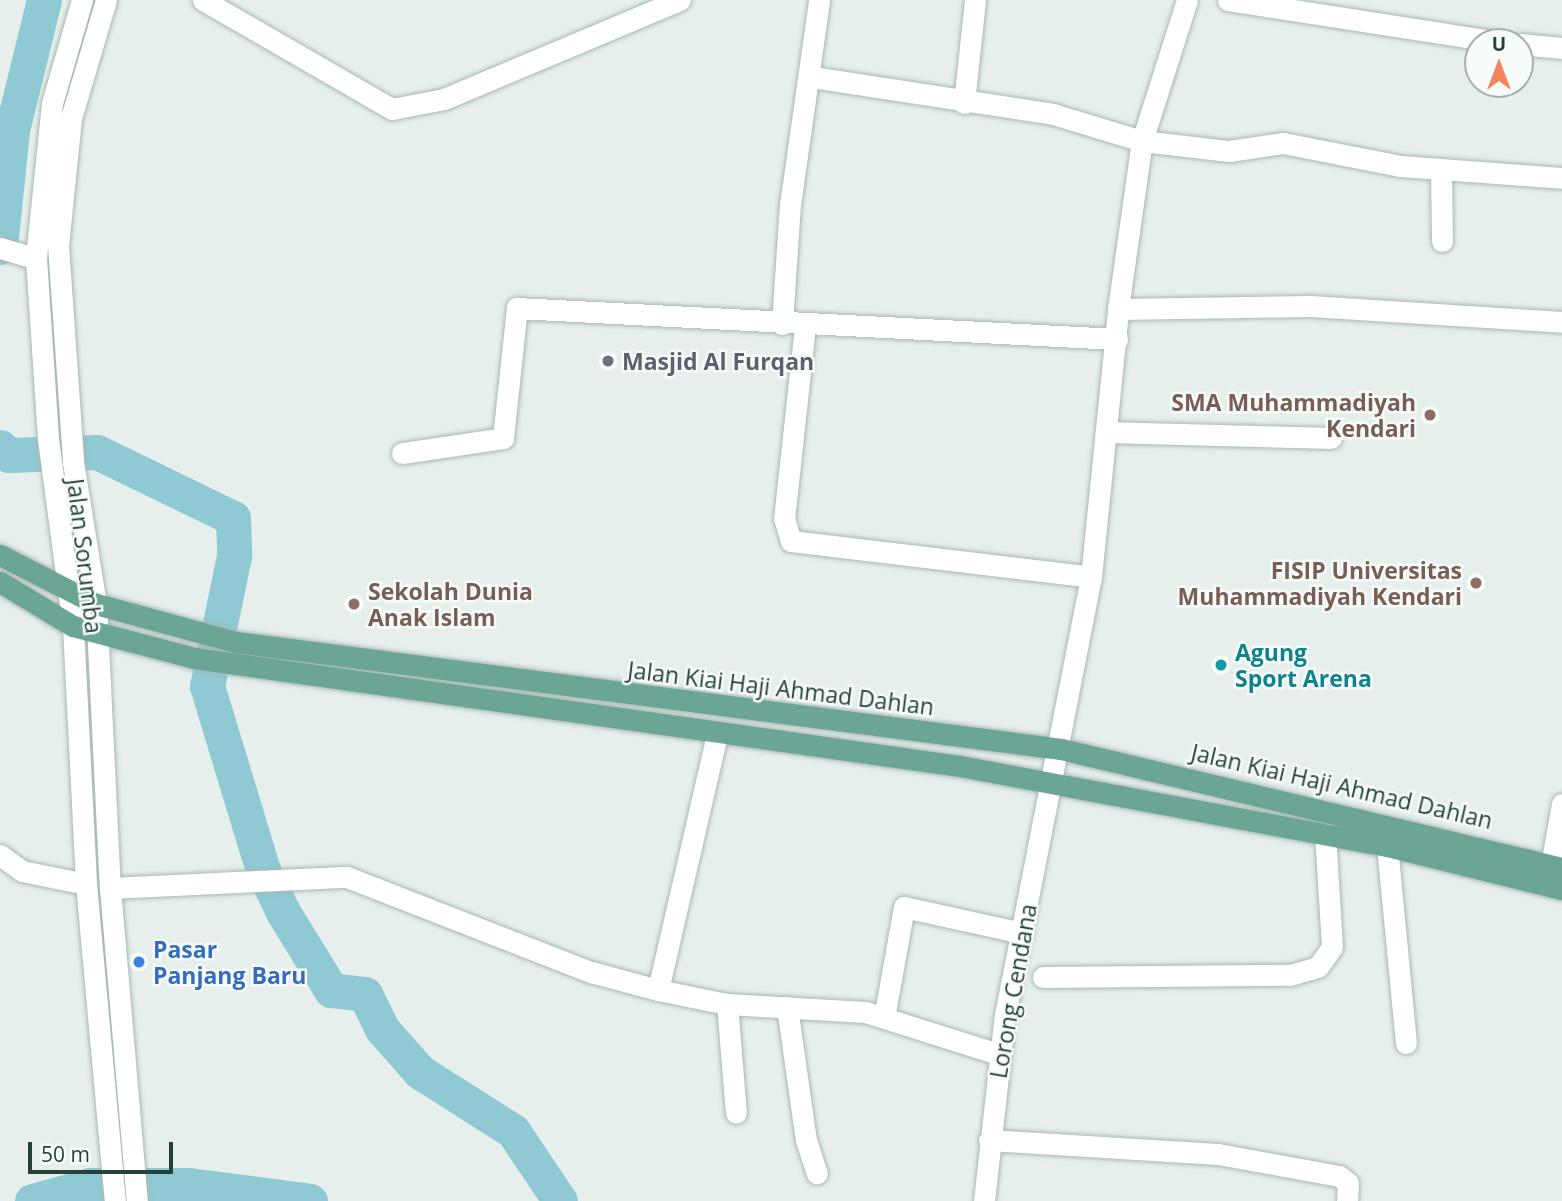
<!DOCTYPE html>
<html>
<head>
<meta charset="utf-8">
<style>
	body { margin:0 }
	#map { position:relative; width:1562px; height:1201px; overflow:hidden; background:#e6efeb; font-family:"Open Sans",sans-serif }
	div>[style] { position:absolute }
	.river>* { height:35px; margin:-17.5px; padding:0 17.5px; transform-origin:17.5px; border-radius:17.5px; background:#8ec9d4 }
	.roads { filter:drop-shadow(0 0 2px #a8b8b2) drop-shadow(0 0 2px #a8b8b2) }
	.minor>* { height:21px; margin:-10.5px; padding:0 10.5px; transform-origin:10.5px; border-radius:10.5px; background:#fff }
	.major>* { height:21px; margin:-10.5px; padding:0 10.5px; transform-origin:10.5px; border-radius:10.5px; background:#6aa596 }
	.dots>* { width:19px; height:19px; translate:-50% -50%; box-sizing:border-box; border:4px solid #f7fbf9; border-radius:50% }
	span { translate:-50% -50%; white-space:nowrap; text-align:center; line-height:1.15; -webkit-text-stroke:5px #f7fbf9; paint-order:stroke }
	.worship-label { font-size:23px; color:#5b616d; font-weight:700 }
	.left { translate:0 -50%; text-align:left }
	.education-label { font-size:23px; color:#785e54; font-weight:700 }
	.right { translate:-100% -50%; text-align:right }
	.street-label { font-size:23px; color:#24423a }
	.culture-label { font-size:23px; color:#0d838f; font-weight:700 }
	.shop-label { font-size:23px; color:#366cbe; font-weight:700 }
	.north { position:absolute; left:1464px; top:28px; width:70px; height:70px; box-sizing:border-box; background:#f7fbf9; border:2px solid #a3b1ad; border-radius:50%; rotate:0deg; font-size:19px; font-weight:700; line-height:28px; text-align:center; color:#24423a }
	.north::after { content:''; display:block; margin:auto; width:24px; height:32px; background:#f4845f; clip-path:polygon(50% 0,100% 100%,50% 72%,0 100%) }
	.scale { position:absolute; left:28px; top:1142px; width:145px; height:32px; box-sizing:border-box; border:4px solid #24423a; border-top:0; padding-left:9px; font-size:21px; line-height:24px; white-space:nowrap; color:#24423a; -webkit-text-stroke:5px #f7fbf9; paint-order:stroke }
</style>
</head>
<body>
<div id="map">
	<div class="river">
		<div style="left:0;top:247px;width:118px;rotate:-84.1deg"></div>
		<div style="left:12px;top:130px;width:134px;rotate:-76.2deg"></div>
		<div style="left:0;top:447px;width:12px;rotate:42deg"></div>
		<div style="left:9px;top:455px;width:88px;rotate:-2deg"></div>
		<div style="left:97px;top:452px;width:151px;rotate:25.9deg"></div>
		<div style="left:233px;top:518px;width:38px;rotate:88deg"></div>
		<div style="left:234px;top:556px;width:133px;rotate:101.7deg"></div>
		<div style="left:207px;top:686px;width:192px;rotate:73.1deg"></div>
		<div style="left:263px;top:870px;width:47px;rotate:64.5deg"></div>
		<div style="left:283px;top:912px;width:92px;rotate:58.4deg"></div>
		<div style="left:331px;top:990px;width:34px;rotate:7deg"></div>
		<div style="left:365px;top:994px;width:39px;rotate:64deg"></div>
		<div style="left:382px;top:1029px;width:57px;rotate:48.5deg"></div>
		<div style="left:420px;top:1072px;width:110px;rotate:32.4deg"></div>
		<div style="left:513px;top:1131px;width:84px;rotate:56.1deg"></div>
		<div style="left:32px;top:1201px;width:60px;rotate:-15.4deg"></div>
		<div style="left:90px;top:1185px;width:99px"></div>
		<div style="left:189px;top:1185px;width:122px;rotate:7.5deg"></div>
	</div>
	<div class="roads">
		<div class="minor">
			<div style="left:82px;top:0;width:107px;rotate:106.2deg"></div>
			<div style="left:52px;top:103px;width:156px;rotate:95.9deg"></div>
			<div style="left:36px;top:258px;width:181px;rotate:86.2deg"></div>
			<div style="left:48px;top:439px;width:189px;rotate:82.4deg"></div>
			<div style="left:73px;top:626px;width:258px;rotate:87.1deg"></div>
			<div style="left:86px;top:884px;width:318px;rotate:84.8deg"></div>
			<div style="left:106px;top:0;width:123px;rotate:106.5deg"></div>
			<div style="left:71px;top:118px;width:128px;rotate:95.8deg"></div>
			<div style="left:58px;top:245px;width:218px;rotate:86deg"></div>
			<div style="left:73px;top:462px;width:144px;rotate:80.8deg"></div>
			<div style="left:96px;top:604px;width:284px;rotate:87.2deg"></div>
			<div style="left:110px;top:888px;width:314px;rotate:85.1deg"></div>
			<div style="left:203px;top:0;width:218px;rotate:30deg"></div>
			<div style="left:392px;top:109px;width:53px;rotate:-10.9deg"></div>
			<div style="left:444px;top:99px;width:256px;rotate:-22.8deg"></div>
			<div style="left:1228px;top:0;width:273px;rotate:8.8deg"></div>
			<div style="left:1520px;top:44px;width:42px;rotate:5.4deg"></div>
			<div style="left:812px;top:77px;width:244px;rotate:8.7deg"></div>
			<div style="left:1053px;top:114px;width:93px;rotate:16.9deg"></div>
			<div style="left:1142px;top:141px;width:88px;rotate:6.6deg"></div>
			<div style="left:1229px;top:151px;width:55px;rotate:-8.4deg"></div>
			<div style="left:1283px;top:143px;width:119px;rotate:11.1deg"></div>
			<div style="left:1400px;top:166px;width:162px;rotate:4.2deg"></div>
			<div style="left:964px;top:103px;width:104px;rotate:-83.9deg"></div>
			<div style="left:1441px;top:170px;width:71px;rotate:89.2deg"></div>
			<div style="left:0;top:248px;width:37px;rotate:16deg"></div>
			<div style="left:1118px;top:309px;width:170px;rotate:-81.9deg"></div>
			<div style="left:1142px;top:141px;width:148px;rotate:-72.3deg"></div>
			<div style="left:782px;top:324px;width:119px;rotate:-86.2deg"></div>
			<div style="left:790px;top:205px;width:207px;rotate:-81.9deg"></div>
			<div style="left:805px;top:326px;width:193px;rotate:96.2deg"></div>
			<div style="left:784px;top:518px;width:24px;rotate:73deg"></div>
			<div style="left:791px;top:541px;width:302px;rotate:6.8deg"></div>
			<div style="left:1106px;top:432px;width:225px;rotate:1.5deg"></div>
			<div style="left:402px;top:453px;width:102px;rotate:-8.4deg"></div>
			<div style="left:503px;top:438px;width:131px;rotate:-83.9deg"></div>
			<div style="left:517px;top:308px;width:601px;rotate:2.96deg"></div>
			<div style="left:1387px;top:846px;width:198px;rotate:84.5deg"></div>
			<div style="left:0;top:855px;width:27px;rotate:36deg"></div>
			<div style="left:22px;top:871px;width:65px;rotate:11.5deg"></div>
			<div style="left:1551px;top:865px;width:62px;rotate:-79.8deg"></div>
			<div style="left:110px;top:888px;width:237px;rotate:-2.7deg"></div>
			<div style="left:347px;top:877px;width:262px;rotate:21.3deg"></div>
			<div style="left:591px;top:972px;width:69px;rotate:15deg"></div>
			<div style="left:658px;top:990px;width:70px;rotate:11.5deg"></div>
			<div style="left:727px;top:1004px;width:138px;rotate:3.3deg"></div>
			<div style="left:865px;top:1012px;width:139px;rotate:17.5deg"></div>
			<div style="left:1043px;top:977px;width:247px;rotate:-0.5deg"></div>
			<div style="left:1290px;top:975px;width:29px;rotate:-16deg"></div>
			<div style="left:1318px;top:967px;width:24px;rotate:-55deg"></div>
			<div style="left:1332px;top:947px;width:113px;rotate:-93.5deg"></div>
			<div style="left:658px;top:990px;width:262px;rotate:-77deg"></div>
			<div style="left:727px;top:1004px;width:109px;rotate:85.3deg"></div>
			<div style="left:787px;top:1007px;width:134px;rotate:81.9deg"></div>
			<div style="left:806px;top:1140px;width:35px;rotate:72deg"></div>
			<div style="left:884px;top:1018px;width:113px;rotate:-79.8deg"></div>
			<div style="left:904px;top:907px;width:121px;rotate:12.4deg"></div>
			<div style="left:989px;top:1140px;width:229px;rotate:3.5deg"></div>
			<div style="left:1218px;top:1154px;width:123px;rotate:10.3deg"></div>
			<div style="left:1339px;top:1176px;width:11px;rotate:38deg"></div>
			<div style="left:1348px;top:1183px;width:18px;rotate:93deg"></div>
			<div style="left:984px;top:1201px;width:187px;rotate:-83.6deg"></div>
			<div style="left:1005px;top:1015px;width:446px;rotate:-78.9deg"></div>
			<div style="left:1091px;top:577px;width:269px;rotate:-84.2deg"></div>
			<div style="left:1118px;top:309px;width:192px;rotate:-0.9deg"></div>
			<div style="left:1310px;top:306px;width:253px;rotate:3.6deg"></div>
		</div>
		<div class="major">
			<div style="left:0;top:555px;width:108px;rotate:27deg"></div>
			<div style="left:96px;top:604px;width:145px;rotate:15.2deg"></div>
			<div style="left:236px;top:642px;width:832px;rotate:7.39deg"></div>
			<div style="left:1061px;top:749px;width:515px;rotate:13.36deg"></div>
			<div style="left:0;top:582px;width:85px;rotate:31.1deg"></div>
			<div style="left:73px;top:626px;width:125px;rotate:14.8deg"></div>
			<div style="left:194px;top:658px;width:774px;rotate:8.03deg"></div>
			<div style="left:960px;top:766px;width:434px;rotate:10.6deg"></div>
			<div style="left:1387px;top:846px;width:180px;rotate:13.8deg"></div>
		</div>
	</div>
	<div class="dots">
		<div style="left:608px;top:361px;background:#6b7280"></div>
		<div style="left:1430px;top:415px;background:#8d6e63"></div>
		<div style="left:1476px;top:583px;background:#8d6e63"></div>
		<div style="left:354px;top:604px;background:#8d6e63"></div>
		<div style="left:1221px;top:665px;background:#0f9aa8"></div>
		<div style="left:139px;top:962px;background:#3f7fe0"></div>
	</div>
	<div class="worship-label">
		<span class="left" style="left:622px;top:361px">Masjid Al Furqan</span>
	</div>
	<div class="education-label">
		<span class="right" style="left:1416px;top:415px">SMA Muhammadiyah<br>Kendari</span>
		<span class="right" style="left:1462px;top:583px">FISIP Universitas<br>Muhammadiyah Kendari</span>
		<span class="left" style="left:368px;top:604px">Sekolah Dunia<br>Anak Islam</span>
	</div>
	<div class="street-label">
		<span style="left:85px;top:556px;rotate:83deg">Jalan Sorumba</span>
		<span style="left:781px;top:688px;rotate:7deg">Jalan Kiai Haji Ahmad Dahlan</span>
		<span style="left:1342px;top:786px;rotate:13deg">Jalan Kiai Haji Ahmad Dahlan</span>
		<span style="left:1013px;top:991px;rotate:-80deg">Lorong Cendana</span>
	</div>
	<div class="culture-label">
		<span class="left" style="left:1235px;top:665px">Agung<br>Sport Arena</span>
	</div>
	<div class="shop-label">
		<span class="left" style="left:153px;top:962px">Pasar<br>Panjang Baru</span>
	</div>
	<div class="north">U</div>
	<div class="scale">50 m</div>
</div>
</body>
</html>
